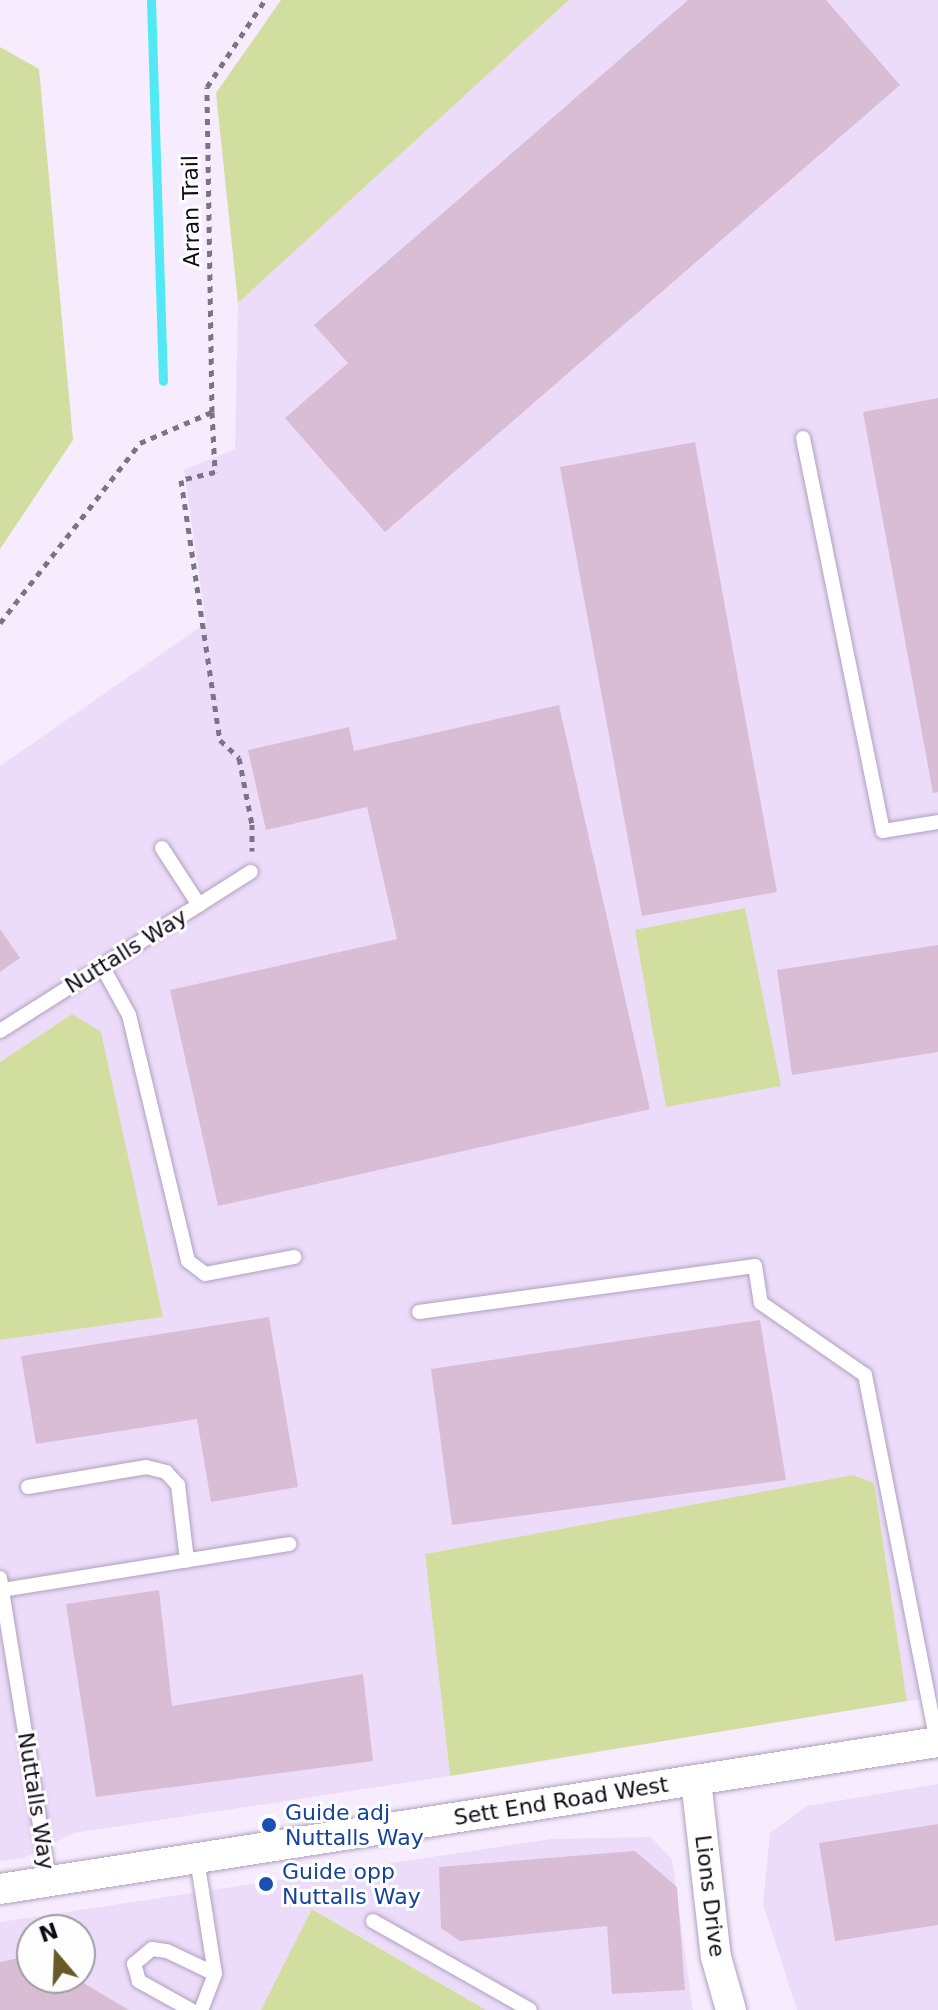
<!DOCTYPE html>
<html>
<head>
<meta charset="utf-8">
<style>
	body { margin:0 }
	#map { position:relative; width:938px; height:2010px; overflow:hidden; background:#f6ecfe; font-family:"DejaVu Sans",sans-serif }
	div>[style] { position:absolute }
	.built>* { inset:0; background:#ecdcfa }
	.green>* { inset:0; background:#d1de9f }
	.stream>* { height:9px; margin:-4.5px; padding:0 4.5px; transform-origin:4.5px; border-radius:4.5px; background:#52e9f4 }
	.building>* { inset:0; background:#d9bdd4 }
	.path>* { height:5px; margin-top:-2.5px; transform-origin:0; background:repeating-linear-gradient(90deg,#7c7482 0 6px,transparent 0 12px) }
	.roads { filter:drop-shadow(0 0 2px #b0a0bd) drop-shadow(0 0 2px #b0a0bd) }
	.lane>* { height:14px; margin:-7px; padding:0 7px; transform-origin:7px; border-radius:7px; background:#fff }
	.street>* { height:30px; margin:-15px; padding:0 15px; transform-origin:15px; border-radius:15px; background:#fff }
	.dots>* { width:22px; height:22px; translate:-50% -50%; box-sizing:border-box; border:4px solid #fdfdfd; border-radius:50% }
	span { translate:-50% -50%; white-space:nowrap; text-align:center; line-height:1.15; -webkit-text-stroke:6px #fdfdfd; paint-order:stroke }
	.street-label { font-size:22px; color:#110b15 }
	.transit-label { font-size:22px; color:#164399 }
	.left { translate:0 -50%; text-align:left }
	.north { position:absolute; left:16px; top:1914px; width:80px; height:80px; box-sizing:border-box; background:#fdfdfd; border:2px solid #9f9ca0; border-radius:50%; rotate:341deg; font-size:22px; font-weight:700; line-height:32px; text-align:center; color:#110b15 }
	.north::after { content:''; display:block; margin:auto; width:28px; height:36px; background:#665b27; clip-path:polygon(50% 0,100% 100%,50% 72%,0 100%) }
</style>
</head>
<body>
<div id="map">
	<div class="built">
		<div style="clip-path:polygon(569px 0,938px 0,938px 1696px,907px 1701px,874px 1483px,853px 1475px,425px 1554px,450px 1776px,74px 1833px,24px 1858px,0 1861px,0 1340px,162px 1317px,72px 1014px,0 1062px,0 766px,206px 623px,184px 470px,235px 449px,238px 303px)"></div>
		<div style="clip-path:polygon(938px 1784px,938px 2010px,797px 2010px,763px 1904px,770px 1833px,807px 1806px)"></div>
		<div style="clip-path:polygon(evenodd,651px 1837px,672px 1860px,693px 2010px,486px 2010px,313px 1909px,261px 2010px,0 2010px,0 1922px,551px 1839px,651px 1837px,32px 1930px,80px 1930px,80px 1978px,32px 1978px,32px 1930px)"></div>
	</div>
	<div class="green">
		<div style="clip-path:polygon(281px 0,569px 0,238px 303px,216px 93px)"></div>
		<div style="clip-path:polygon(0 47px,39px 69px,73px 440px,0 549px)"></div>
		<div style="clip-path:polygon(745px 908px,781px 1086px,666px 1107px,635px 930px)"></div>
		<div style="clip-path:polygon(72px 1014px,101px 1032px,163px 1317px,0 1340px,0 1062px)"></div>
		<div style="clip-path:polygon(853px 1475px,874px 1483px,907px 1701px,450px 1776px,425px 1554px)"></div>
		<div style="clip-path:polygon(312px 1909px,486px 2010px,261px 2010px)"></div>
	</div>
	<div class="stream">
		<div style="left:151px;top:0;width:381px;rotate:88.2deg"></div>
	</div>
	<div class="building">
		<div style="clip-path:polygon(688px 0,826px 0,900px 85px,385px 532px,285px 418px,348px 363px,314px 325px)"></div>
		<div style="clip-path:polygon(938px 398px,938px 792px,933px 793px,863px 412px)"></div>
		<div style="clip-path:polygon(695px 442px,777px 892px,642px 916px,560px 467px)"></div>
		<div style="clip-path:polygon(559px 705px,650px 1109px,218px 1206px,170px 990px,397px 939px,367px 807px,266px 830px,248px 750px,349px 727px,354px 751px)"></div>
		<div style="clip-path:polygon(0 929px,20px 958px,0 972px)"></div>
		<div style="clip-path:polygon(938px 945px,938px 1052px,792px 1075px,777px 970px)"></div>
		<div style="clip-path:polygon(269px 1317px,298px 1487px,211px 1502px,197px 1419px,36px 1444px,21px 1356px)"></div>
		<div style="clip-path:polygon(760px 1320px,786px 1480px,452px 1525px,431px 1369px)"></div>
		<div style="clip-path:polygon(159px 1590px,172px 1706px,363px 1674px,373px 1761px,96px 1797px,66px 1604px)"></div>
		<div style="clip-path:polygon(938px 1824px,938px 1925px,835px 1941px,819px 1843px)"></div>
		<div style="clip-path:polygon(635px 1851px,677px 1887px,685px 1990px,612px 1994px,607px 1926px,460px 1941px,441px 1928px,439px 1867px)"></div>
		<div style="clip-path:polygon(32px 1955px,32px 1978px,75px 1978px,129px 2010px,0 2010px,0 1962px)"></div>
	</div>
	<div class="path">
		<div style="left:212px;top:412px;width:60px;rotate:87.1deg"></div>
		<div style="left:215px;top:472px;width:35px;rotate:167deg"></div>
		<div style="left:181px;top:480px;width:263px;rotate:81.5deg"></div>
		<div style="left:220px;top:740px;width:26px;rotate:43deg"></div>
		<div style="left:239px;top:758px;width:67px;rotate:78.9deg"></div>
		<div style="left:252px;top:824px;width:27px;rotate:90deg"></div>
		<div style="left:0;top:623px;width:228px;rotate:-52.1deg"></div>
		<div style="left:140px;top:443px;width:78px;rotate:-23.3deg"></div>
		<div style="left:212px;top:412px;width:325px;rotate:-90.9deg"></div>
		<div style="left:207px;top:87px;width:105px;rotate:-56.3deg"></div>
	</div>
	<div class="roads">
		<div class="lane">
			<div style="left:803px;top:438px;width:401px;rotate:78.5deg"></div>
			<div style="left:883px;top:831px;width:56px;rotate:-9.3deg"></div>
			<div style="left:162px;top:848px;width:68px;rotate:57deg"></div>
			<div style="left:102px;top:966px;width:56px;rotate:61.1deg"></div>
			<div style="left:129px;top:1015px;width:253px;rotate:76.5deg"></div>
			<div style="left:188px;top:1261px;width:21px;rotate:37deg"></div>
			<div style="left:205px;top:1274px;width:91px;rotate:-10.8deg"></div>
			<div style="left:0;top:1031px;width:297px;rotate:-32.4deg"></div>
			<div style="left:419px;top:1312px;width:339px;rotate:-7.8deg"></div>
			<div style="left:755px;top:1266px;width:37px;rotate:81deg"></div>
			<div style="left:761px;top:1303px;width:126px;rotate:34.7deg"></div>
			<div style="left:865px;top:1375px;width:374px;rotate:78.9deg"></div>
			<div style="left:28px;top:1487px;width:120px;rotate:-9.6deg"></div>
			<div style="left:146px;top:1467px;width:21px;rotate:14deg"></div>
			<div style="left:166px;top:1472px;width:18px;rotate:47deg"></div>
			<div style="left:178px;top:1485px;width:76px;rotate:83.2deg"></div>
			<div style="left:0;top:1578px;width:308px;rotate:80.8deg"></div>
			<div style="left:2px;top:1590px;width:291px;rotate:-9.1deg"></div>
			<div style="left:197px;top:1859px;width:116px;rotate:81.1deg"></div>
			<div style="left:215px;top:1974px;width:39px;rotate:111deg"></div>
			<div style="left:373px;top:1921px;width:180px;rotate:29.5deg"></div>
			<div style="left:191px;top:2010px;width:60px;rotate:-150.9deg"></div>
			<div style="left:139px;top:1981px;width:18px;rotate:-106deg"></div>
			<div style="left:134px;top:1964px;width:23px;rotate:-40deg"></div>
			<div style="left:152px;top:1949px;width:15px;rotate:8deg"></div>
			<div style="left:167px;top:1951px;width:53px;rotate:25.6deg"></div>
		</div>
		<div class="street">
			<div style="left:696px;top:1780px;width:178px;rotate:83.6deg"></div>
			<div style="left:716px;top:1957px;width:55px;rotate:74.2deg"></div>
			<div style="left:0;top:1889px;width:949px;rotate:-8.91deg"></div>
		</div>
	</div>
	<div class="dots">
		<div style="left:269px;top:1825px;background:#1a4fb4"></div>
		<div style="left:266px;top:1884px;background:#1a4fb4"></div>
	</div>
	<div class="street-label">
		<span style="left:191px;top:211px;rotate:-91deg">Arran Trail</span>
		<span style="left:126px;top:951px;rotate:-32deg">Nuttalls Way</span>
		<span style="left:36px;top:1801px;rotate:81deg">Nuttalls Way</span>
		<span style="left:561px;top:1801px;rotate:-9deg">Sett End Road West</span>
		<span style="left:710px;top:1896px;rotate:83deg">Lions Drive</span>
	</div>
	<div class="transit-label">
		<span class="left" style="left:285px;top:1825px">Guide adj<br>Nuttalls Way</span>
		<span class="left" style="left:282px;top:1884px">Guide opp<br>Nuttalls Way</span>
	</div>
	<div class="north">N</div>
</div>
</body>
</html>
